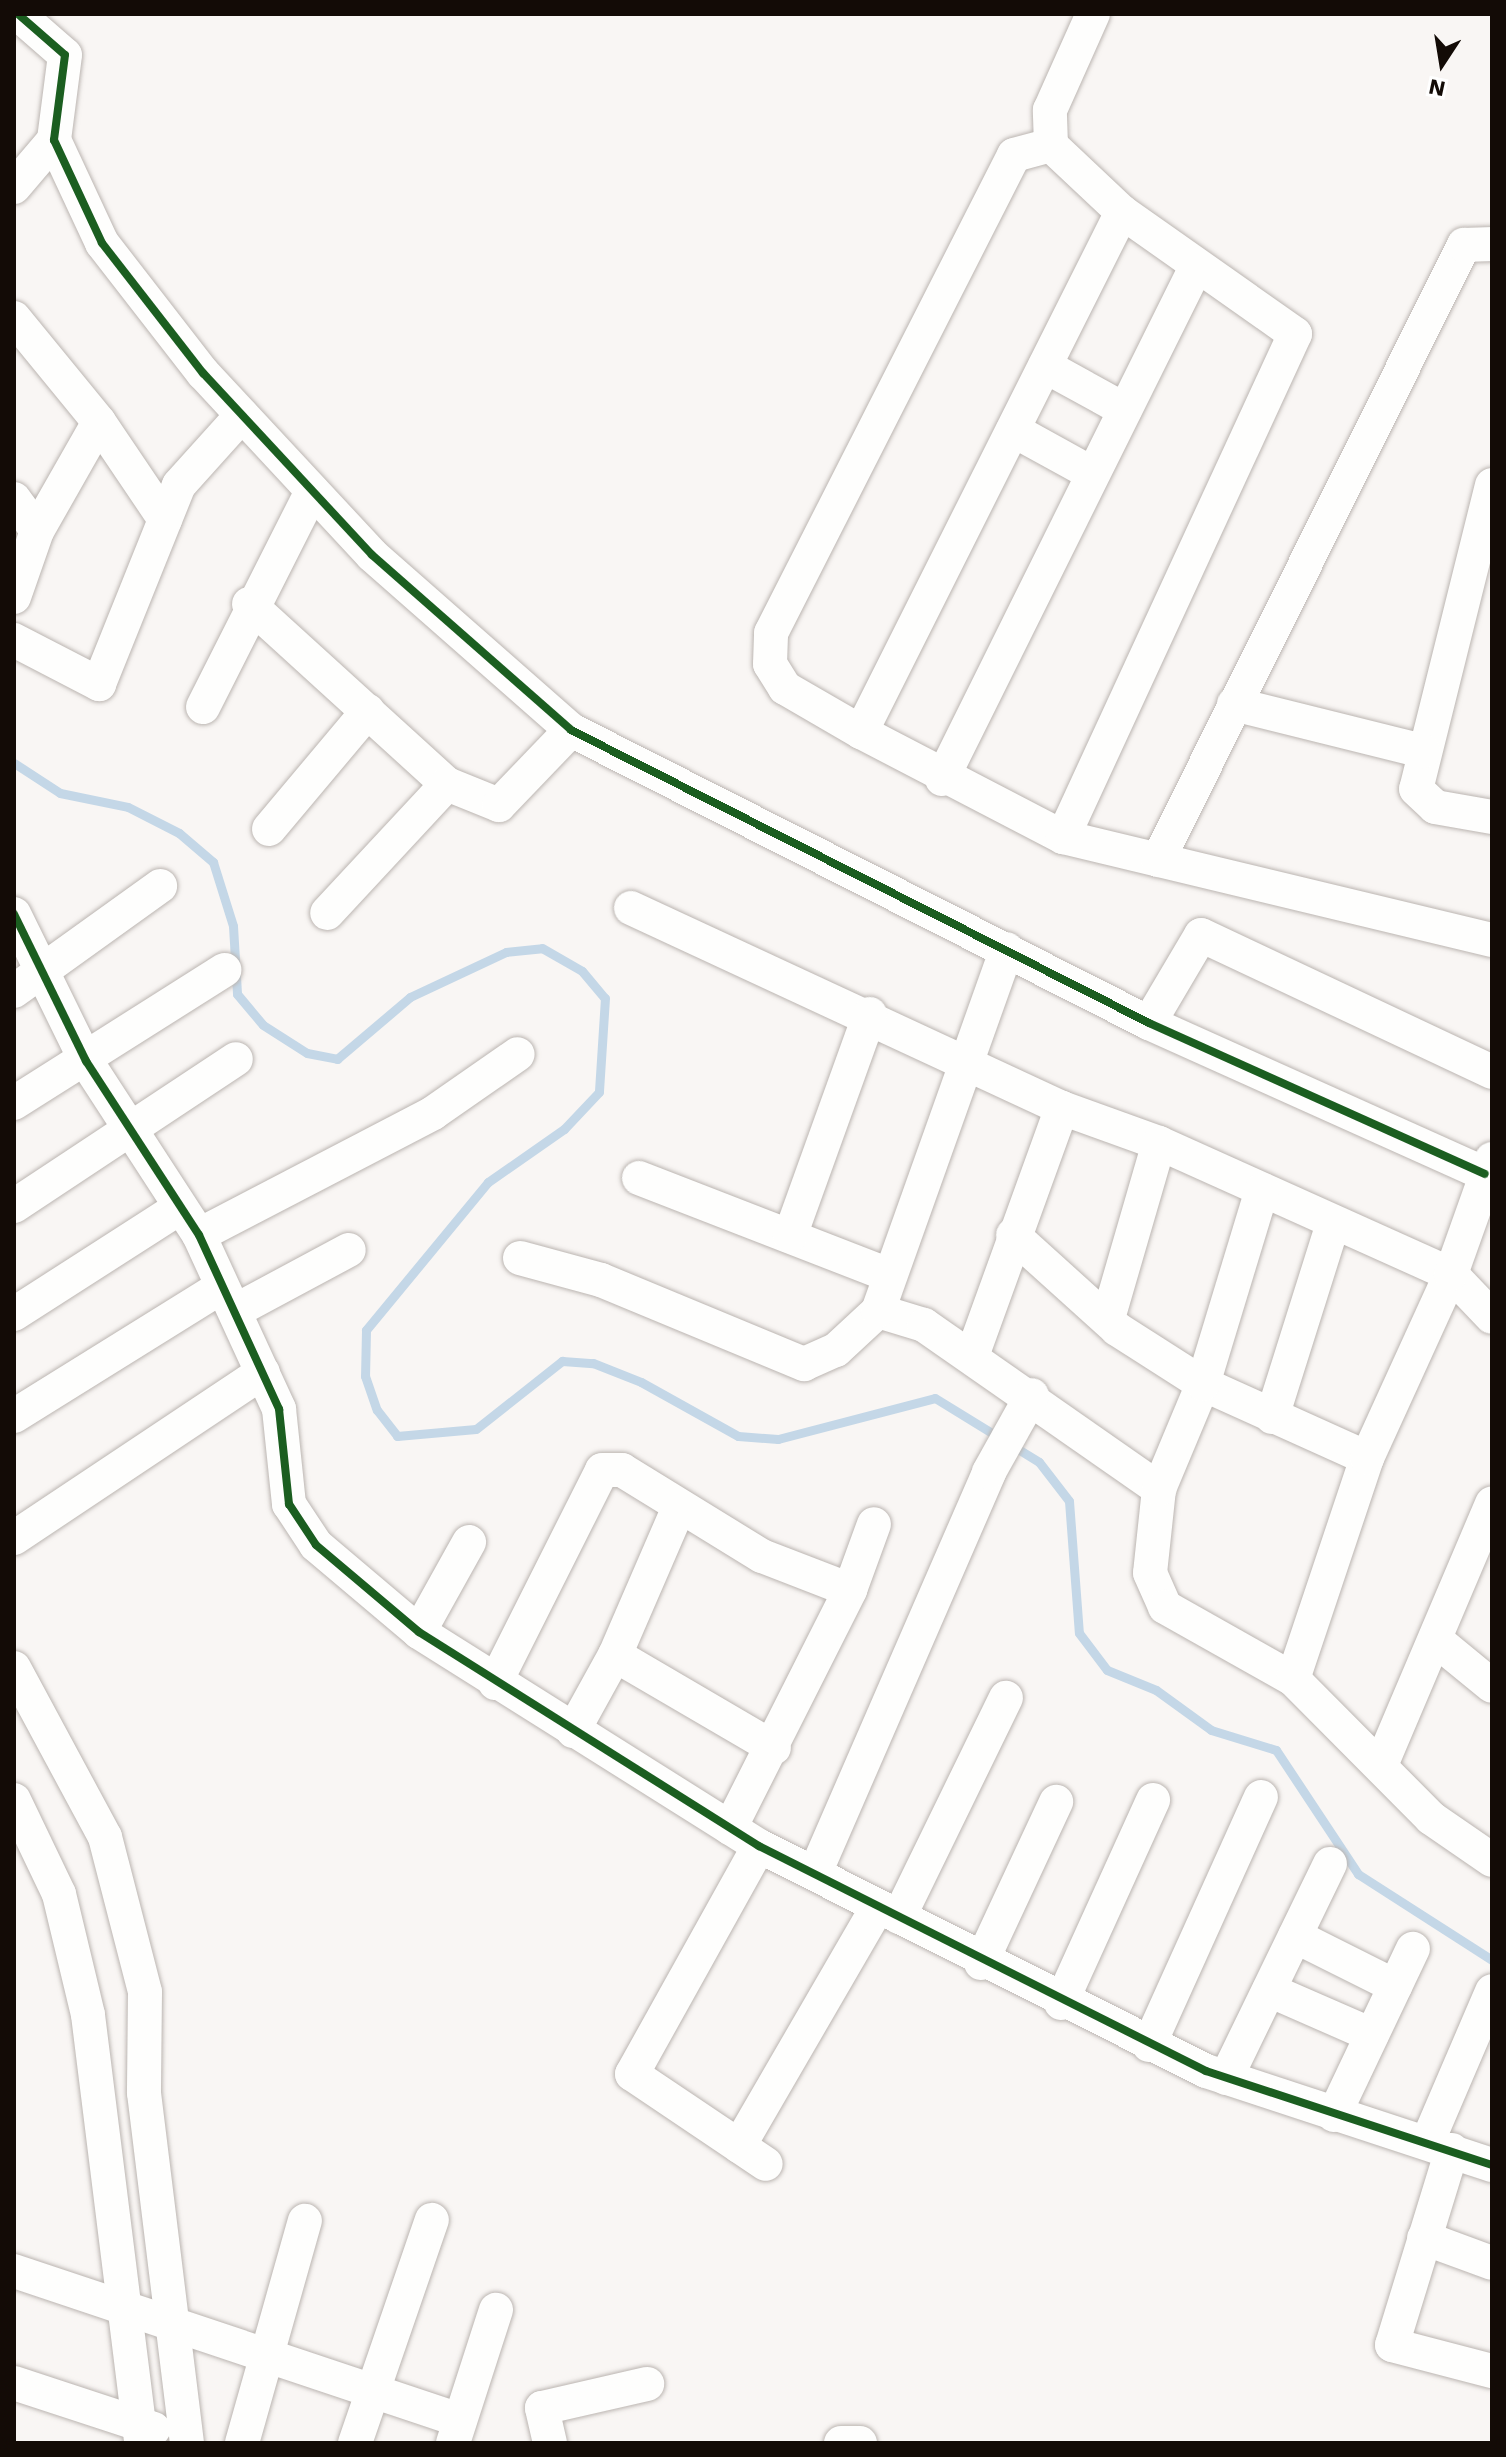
<!DOCTYPE html>
<html>
<head>
<meta charset="utf-8">
<style>
	body { margin:0 }
	#map { position:relative; width:1506px; height:2457px; overflow:hidden; background:#f9f6f4; font-family:"Work Sans",sans-serif }
	div>[style] { position:absolute }
	.stream>* { height:9px; margin:-4.5px; padding:0 4.5px; transform-origin:4.5px; border-radius:4.5px; background:#c4d7e7 }
	.roads { filter:drop-shadow(0 0 2px #bbb5b1) drop-shadow(0 0 2px #bbb5b1) }
	.minor>* { height:34px; margin:-17px; padding:0 17px; transform-origin:17px; border-radius:17px; background:#fefefd }
	.cycleway>* { height:8px; margin:-4px; padding:0 4px; transform-origin:4px; border-radius:4px; background:#1b5e20 }
	span { translate:-50% -50%; white-space:nowrap; text-align:center; line-height:1.15; -webkit-text-stroke:8px #fff; paint-order:stroke }
	.frame { position:absolute; inset:0; border:16px solid #130b06; pointer-events:none }
	.north { position:absolute; left:1402px; top:24px; width:80px; height:80px; -webkit-text-stroke:6px #fff; paint-order:stroke; rotate:192deg; font-size:22px; font-weight:700; line-height:32px; text-align:center; color:#130b06 }
	.north::after { content:''; display:block; margin:auto; width:28px; height:36px; background:#130b06; clip-path:polygon(50% 0,100% 100%,50% 72%,0 100%) }
</style>
</head>
<body>
<div id="map">
	<div class="stream">
		<div style="left:14px;top:763px;width:55px;rotate:33.1deg"></div>
		<div style="left:60px;top:793px;width:69px;rotate:11.6deg"></div>
		<div style="left:128px;top:807px;width:57px;rotate:27deg"></div>
		<div style="left:179px;top:833px;width:45px;rotate:40.5deg"></div>
		<div style="left:213px;top:862px;width:67px;rotate:72.6deg"></div>
		<div style="left:233px;top:926px;width:68px;rotate:86.6deg"></div>
		<div style="left:237px;top:994px;width:40px;rotate:50deg"></div>
		<div style="left:263px;top:1025px;width:52px;rotate:32.5deg"></div>
		<div style="left:307px;top:1053px;width:31px;rotate:11deg"></div>
		<div style="left:337px;top:1059px;width:96px;rotate:-40.3deg"></div>
		<div style="left:410px;top:997px;width:106px;rotate:-25.1deg"></div>
		<div style="left:506px;top:952px;width:36px;rotate:-6deg"></div>
		<div style="left:542px;top:948px;width:46px;rotate:29.9deg"></div>
		<div style="left:582px;top:971px;width:35px;rotate:50deg"></div>
		<div style="left:605px;top:998px;width:94px;rotate:93.7deg"></div>
		<div style="left:599px;top:1092px;width:51px;rotate:133.4deg"></div>
		<div style="left:564px;top:1129px;width:93px;rotate:145.1deg"></div>
		<div style="left:488px;top:1182px;width:192px;rotate:129.5deg"></div>
		<div style="left:366px;top:1330px;width:46px;rotate:91.2deg"></div>
		<div style="left:365px;top:1376px;width:36px;rotate:71deg"></div>
		<div style="left:377px;top:1410px;width:33px;rotate:52deg"></div>
		<div style="left:397px;top:1436px;width:79px;rotate:-5.1deg"></div>
		<div style="left:476px;top:1429px;width:110px;rotate:-38.3deg"></div>
		<div style="left:562px;top:1361px;width:31px;rotate:4deg"></div>
		<div style="left:593px;top:1363px;width:52px;rotate:21.6deg"></div>
		<div style="left:641px;top:1382px;width:111px;rotate:29.1deg"></div>
		<div style="left:738px;top:1436px;width:40px;rotate:4.3deg"></div>
		<div style="left:778px;top:1439px;width:162px;rotate:-14.6deg"></div>
		<div style="left:935px;top:1398px;width:122px;rotate:31.6deg"></div>
		<div style="left:1039px;top:1462px;width:49px;rotate:52.4deg"></div>
		<div style="left:1069px;top:1501px;width:132px;rotate:85.7deg"></div>
		<div style="left:1079px;top:1633px;width:46px;rotate:52.9deg"></div>
		<div style="left:1107px;top:1670px;width:53px;rotate:22.2deg"></div>
		<div style="left:1156px;top:1690px;width:68px;rotate:36deg"></div>
		<div style="left:1211px;top:1730px;width:68px;rotate:17.1deg"></div>
		<div style="left:1276px;top:1750px;width:149px;rotate:56.5deg"></div>
		<div style="left:1358px;top:1874px;width:159px;rotate:32.7deg"></div>
	</div>
	<div class="roads">
		<div class="minor">
			<div style="left:18px;top:14px;width:62px;rotate:41.1deg"></div>
			<div style="left:65px;top:55px;width:86px;rotate:97.4deg"></div>
			<div style="left:54px;top:140px;width:114px;rotate:65deg"></div>
			<div style="left:102px;top:243px;width:165px;rotate:52.2deg"></div>
			<div style="left:203px;top:373px;width:248px;rotate:47.1deg"></div>
			<div style="left:372px;top:555px;width:265px;rotate:41.3deg"></div>
			<div style="left:571px;top:730px;width:648px;rotate:26.88deg"></div>
			<div style="left:1149px;top:1023px;width:368px;rotate:24.2deg"></div>
			<div style="left:14px;top:187px;width:62px;rotate:-49.6deg"></div>
			<div style="left:1122px;top:212px;width:582px;rotate:116.65deg"></div>
			<div style="left:861px;top:732px;width:228px;rotate:27.5deg"></div>
			<div style="left:1063px;top:837px;width:441px;rotate:13.5deg"></div>
			<div style="left:14px;top:318px;width:134px;rotate:50.7deg"></div>
			<div style="left:99px;top:422px;width:118px;rotate:56deg"></div>
			<div style="left:1045px;top:366px;width:91px;rotate:28.8deg"></div>
			<div style="left:1013px;top:430px;width:91px;rotate:28.8deg"></div>
			<div style="left:1492px;top:485px;width:313px;rotate:104deg"></div>
			<div style="left:1416px;top:789px;width:26px;rotate:43deg"></div>
			<div style="left:1435px;top:807px;width:58px;rotate:10deg"></div>
			<div style="left:14px;top:499px;width:39px;rotate:54deg"></div>
			<div style="left:14px;top:597px;width:70px;rotate:-70.8deg"></div>
			<div style="left:37px;top:531px;width:125px;rotate:-60.4deg"></div>
			<div style="left:249px;top:604px;width:268px;rotate:42.3deg"></div>
			<div style="left:447px;top:784px;width:176px;rotate:132.9deg"></div>
			<div style="left:14px;top:640px;width:96px;rotate:27.4deg"></div>
			<div style="left:99px;top:684px;width:214px;rotate:-68.1deg"></div>
			<div style="left:179px;top:485px;width:94px;rotate:-48deg"></div>
			<div style="left:1234px;top:704px;width:195px;rotate:14deg"></div>
			<div style="left:203px;top:707px;width:242px;rotate:-63.2deg"></div>
			<div style="left:861px;top:732px;width:88px;rotate:-149.9deg"></div>
			<div style="left:785px;top:688px;width:28px;rotate:-122deg"></div>
			<div style="left:770px;top:664px;width:31px;rotate:-88deg"></div>
			<div style="left:771px;top:633px;width:536px;rotate:-63.05deg"></div>
			<div style="left:1014px;top:155px;width:38px;rotate:-15deg"></div>
			<div style="left:942px;top:779px;width:572px;rotate:-63.61deg"></div>
			<div style="left:447px;top:784px;width:56px;rotate:22deg"></div>
			<div style="left:499px;top:805px;width:104px;rotate:-46.2deg"></div>
			<div style="left:269px;top:829px;width:154px;rotate:-50deg"></div>
			<div style="left:1063px;top:837px;width:554px;rotate:-65.24deg"></div>
			<div style="left:1295px;top:334px;width:212px;rotate:-144.8deg"></div>
			<div style="left:1122px;top:212px;width:98px;rotate:-136.7deg"></div>
			<div style="left:1051px;top:145px;width:35px;rotate:-92deg"></div>
			<div style="left:1050px;top:110px;width:105px;rotate:-65.9deg"></div>
			<div style="left:1158px;top:860px;width:687px;rotate:-63.55deg"></div>
			<div style="left:1464px;top:245px;width:28px;rotate:-2deg"></div>
			<div style="left:631px;top:908px;width:475px;rotate:24.9deg"></div>
			<div style="left:1062px;top:1108px;width:103px;rotate:19.8deg"></div>
			<div style="left:1159px;top:1143px;width:320px;rotate:24.2deg"></div>
			<div style="left:1451px;top:1274px;width:59px;rotate:46.4deg"></div>
			<div style="left:14px;top:914px;width:164px;rotate:63.9deg"></div>
			<div style="left:86px;top:1061px;width:207px;rotate:57deg"></div>
			<div style="left:199px;top:1235px;width:192px;rotate:65.3deg"></div>
			<div style="left:279px;top:1409px;width:96px;rotate:84deg"></div>
			<div style="left:289px;top:1504px;width:49px;rotate:56.6deg"></div>
			<div style="left:316px;top:1545px;width:135px;rotate:40.2deg"></div>
			<div style="left:419px;top:1632px;width:402px;rotate:32.2deg"></div>
			<div style="left:759px;top:1846px;width:500px;rotate:26.72deg"></div>
			<div style="left:1206px;top:2071px;width:301px;rotate:18.2deg"></div>
			<div style="left:14px;top:991px;width:180px;rotate:-35.7deg"></div>
			<div style="left:1149px;top:1023px;width:102px;rotate:-59.4deg"></div>
			<div style="left:1201px;top:935px;width:322px;rotate:25.2deg"></div>
			<div style="left:14px;top:1103px;width:249px;rotate:-32.3deg"></div>
			<div style="left:639px;top:1178px;width:268px;rotate:21.2deg"></div>
			<div style="left:14px;top:1206px;width:266px;rotate:-33.5deg"></div>
			<div style="left:199px;top:1235px;width:264px;rotate:-27.5deg"></div>
			<div style="left:433px;top:1113px;width:103px;rotate:-34.8deg"></div>
			<div style="left:1013px;top:1235px;width:140px;rotate:42.1deg"></div>
			<div style="left:1117px;top:1329px;width:102px;rotate:32.6deg"></div>
			<div style="left:1203px;top:1384px;width:180px;rotate:24.3deg"></div>
			<div style="left:790px;top:1236px;width:236px;rotate:-70.2deg"></div>
			<div style="left:520px;top:1258px;width:84px;rotate:15.2deg"></div>
			<div style="left:601px;top:1280px;width:220px;rotate:22.5deg"></div>
			<div style="left:804px;top:1364px;width:35px;rotate:-24deg"></div>
			<div style="left:836px;top:1350px;width:57px;rotate:-42.9deg"></div>
			<div style="left:878px;top:1311px;width:48px;rotate:16.9deg"></div>
			<div style="left:924px;top:1325px;width:287px;rotate:34.9deg"></div>
			<div style="left:1159px;top:1489px;width:84px;rotate:96.1deg"></div>
			<div style="left:1150px;top:1573px;width:37px;rotate:66deg"></div>
			<div style="left:1165px;top:1607px;width:147px;rotate:29.4deg"></div>
			<div style="left:1293px;top:1679px;width:196px;rotate:45.2deg"></div>
			<div style="left:1431px;top:1818px;width:74px;rotate:34.5deg"></div>
			<div style="left:235px;top:1311px;width:129px;rotate:-28.2deg"></div>
			<div style="left:878px;top:1311px;width:384px;rotate:-70.4deg"></div>
			<div style="left:14px;top:1314px;width:196px;rotate:-32.7deg"></div>
			<div style="left:1109px;top:1315px;width:179px;rotate:-73.8deg"></div>
			<div style="left:972px;top:1356px;width:264px;rotate:-70.1deg"></div>
			<div style="left:14px;top:1416px;width:244px;rotate:-31.9deg"></div>
			<div style="left:1272px;top:1417px;width:202px;rotate:-72.5deg"></div>
			<div style="left:1159px;top:1489px;width:114px;rotate:-67.3deg"></div>
			<div style="left:1203px;top:1384px;width:203px;rotate:-73.1deg"></div>
			<div style="left:14px;top:1538px;width:299px;rotate:-33.7deg"></div>
			<div style="left:419px;top:1632px;width:103px;rotate:-60.9deg"></div>
			<div style="left:1436px;top:1640px;width:72px;rotate:39.4deg"></div>
			<div style="left:615px;top:1655px;width:184px;rotate:30.3deg"></div>
			<div style="left:14px;top:1668px;width:192px;rotate:61.7deg"></div>
			<div style="left:105px;top:1837px;width:160px;rotate:75.5deg"></div>
			<div style="left:145px;top:1992px;width:101px;rotate:90.6deg"></div>
			<div style="left:144px;top:2093px;width:353px;rotate:83deg"></div>
			<div style="left:1293px;top:1679px;width:233px;rotate:-71.5deg"></div>
			<div style="left:1367px;top:1458px;width:202px;rotate:-65.5deg"></div>
			<div style="left:1451px;top:1274px;width:122px;rotate:-70.4deg"></div>
			<div style="left:495px;top:1683px;width:238px;rotate:-63.3deg"></div>
			<div style="left:602px;top:1470px;width:20px"></div>
			<div style="left:622px;top:1470px;width:164px;rotate:31.6deg"></div>
			<div style="left:762px;top:1556px;width:94px;rotate:21.1deg"></div>
			<div style="left:573px;top:1731px;width:87px;rotate:-61.1deg"></div>
			<div style="left:615px;top:1655px;width:161px;rotate:-66.6deg"></div>
			<div style="left:1381px;top:1765px;width:284px;rotate:-67deg"></div>
			<div style="left:14px;top:1800px;width:104px;rotate:64.4deg"></div>
			<div style="left:59px;top:1894px;width:124px;rotate:76.5deg"></div>
			<div style="left:88px;top:2015px;width:431px;rotate:82.9deg"></div>
			<div style="left:730px;top:1828px;width:267px;rotate:-63.2deg"></div>
			<div style="left:850px;top:1590px;width:70px;rotate:-70deg"></div>
			<div style="left:759px;top:1846px;width:261px;rotate:119.1deg"></div>
			<div style="left:632px;top:2074px;width:161px;rotate:33.9deg"></div>
			<div style="left:815px;top:1873px;width:437px;rotate:-66.5deg"></div>
			<div style="left:989px;top:1472px;width:88px;rotate:-60.8deg"></div>
			<div style="left:899px;top:1917px;width:244px;rotate:-64deg"></div>
			<div style="left:1295px;top:1936px;width:112px;rotate:26.6deg"></div>
			<div style="left:981px;top:1963px;width:178px;rotate:-65deg"></div>
			<div style="left:1269px;top:1990px;width:112px;rotate:23.6deg"></div>
			<div style="left:1061px;top:2003px;width:223px;rotate:-65.6deg"></div>
			<div style="left:1149px;top:2045px;width:272px;rotate:-65.7deg"></div>
			<div style="left:1226px;top:2078px;width:238px;rotate:-64.1deg"></div>
			<div style="left:1334px;top:2115px;width:184px;rotate:-64.6deg"></div>
			<div style="left:1427px;top:2143px;width:165px;rotate:-66.8deg"></div>
			<div style="left:739px;top:2146px;width:277px;rotate:-59.9deg"></div>
			<div style="left:1452px;top:2150px;width:204px;rotate:107.1deg"></div>
			<div style="left:1392px;top:2345px;width:103px;rotate:14.6deg"></div>
			<div style="left:1424px;top:2238px;width:72px;rotate:20.2deg"></div>
			<div style="left:14px;top:2271px;width:470px;rotate:18.5deg"></div>
			<div style="left:14px;top:2383px;width:147px;rotate:18.2deg"></div>
			<div style="left:242px;top:2443px;width:231px;rotate:-74.2deg"></div>
			<div style="left:355px;top:2443px;width:236px;rotate:-71deg"></div>
			<div style="left:453px;top:2443px;width:140px;rotate:-72.1deg"></div>
			<div style="left:550px;top:2443px;width:36px;rotate:-103deg"></div>
			<div style="left:542px;top:2408px;width:108px;rotate:-12.9deg"></div>
			<div style="left:841px;top:2443px;width:19px"></div>
		</div>
	</div>
	<div class="cycleway">
		<div style="left:18px;top:14px;width:62px;rotate:41.1deg"></div>
		<div style="left:65px;top:55px;width:86px;rotate:97.4deg"></div>
		<div style="left:54px;top:140px;width:114px;rotate:65deg"></div>
		<div style="left:102px;top:243px;width:165px;rotate:52.2deg"></div>
		<div style="left:203px;top:373px;width:248px;rotate:47.1deg"></div>
		<div style="left:372px;top:555px;width:265px;rotate:41.3deg"></div>
		<div style="left:571px;top:730px;width:648px;rotate:26.88deg"></div>
		<div style="left:1149px;top:1023px;width:368px;rotate:24.2deg"></div>
		<div style="left:14px;top:914px;width:164px;rotate:63.9deg"></div>
		<div style="left:86px;top:1061px;width:207px;rotate:57deg"></div>
		<div style="left:199px;top:1235px;width:192px;rotate:65.3deg"></div>
		<div style="left:279px;top:1409px;width:96px;rotate:84deg"></div>
		<div style="left:289px;top:1504px;width:49px;rotate:56.6deg"></div>
		<div style="left:316px;top:1545px;width:135px;rotate:40.2deg"></div>
		<div style="left:419px;top:1632px;width:402px;rotate:32.2deg"></div>
		<div style="left:759px;top:1846px;width:500px;rotate:26.72deg"></div>
		<div style="left:1206px;top:2071px;width:301px;rotate:18.2deg"></div>
	</div>
	<div class="frame"></div>
	<div class="north">N</div>
</div>
</body>
</html>
